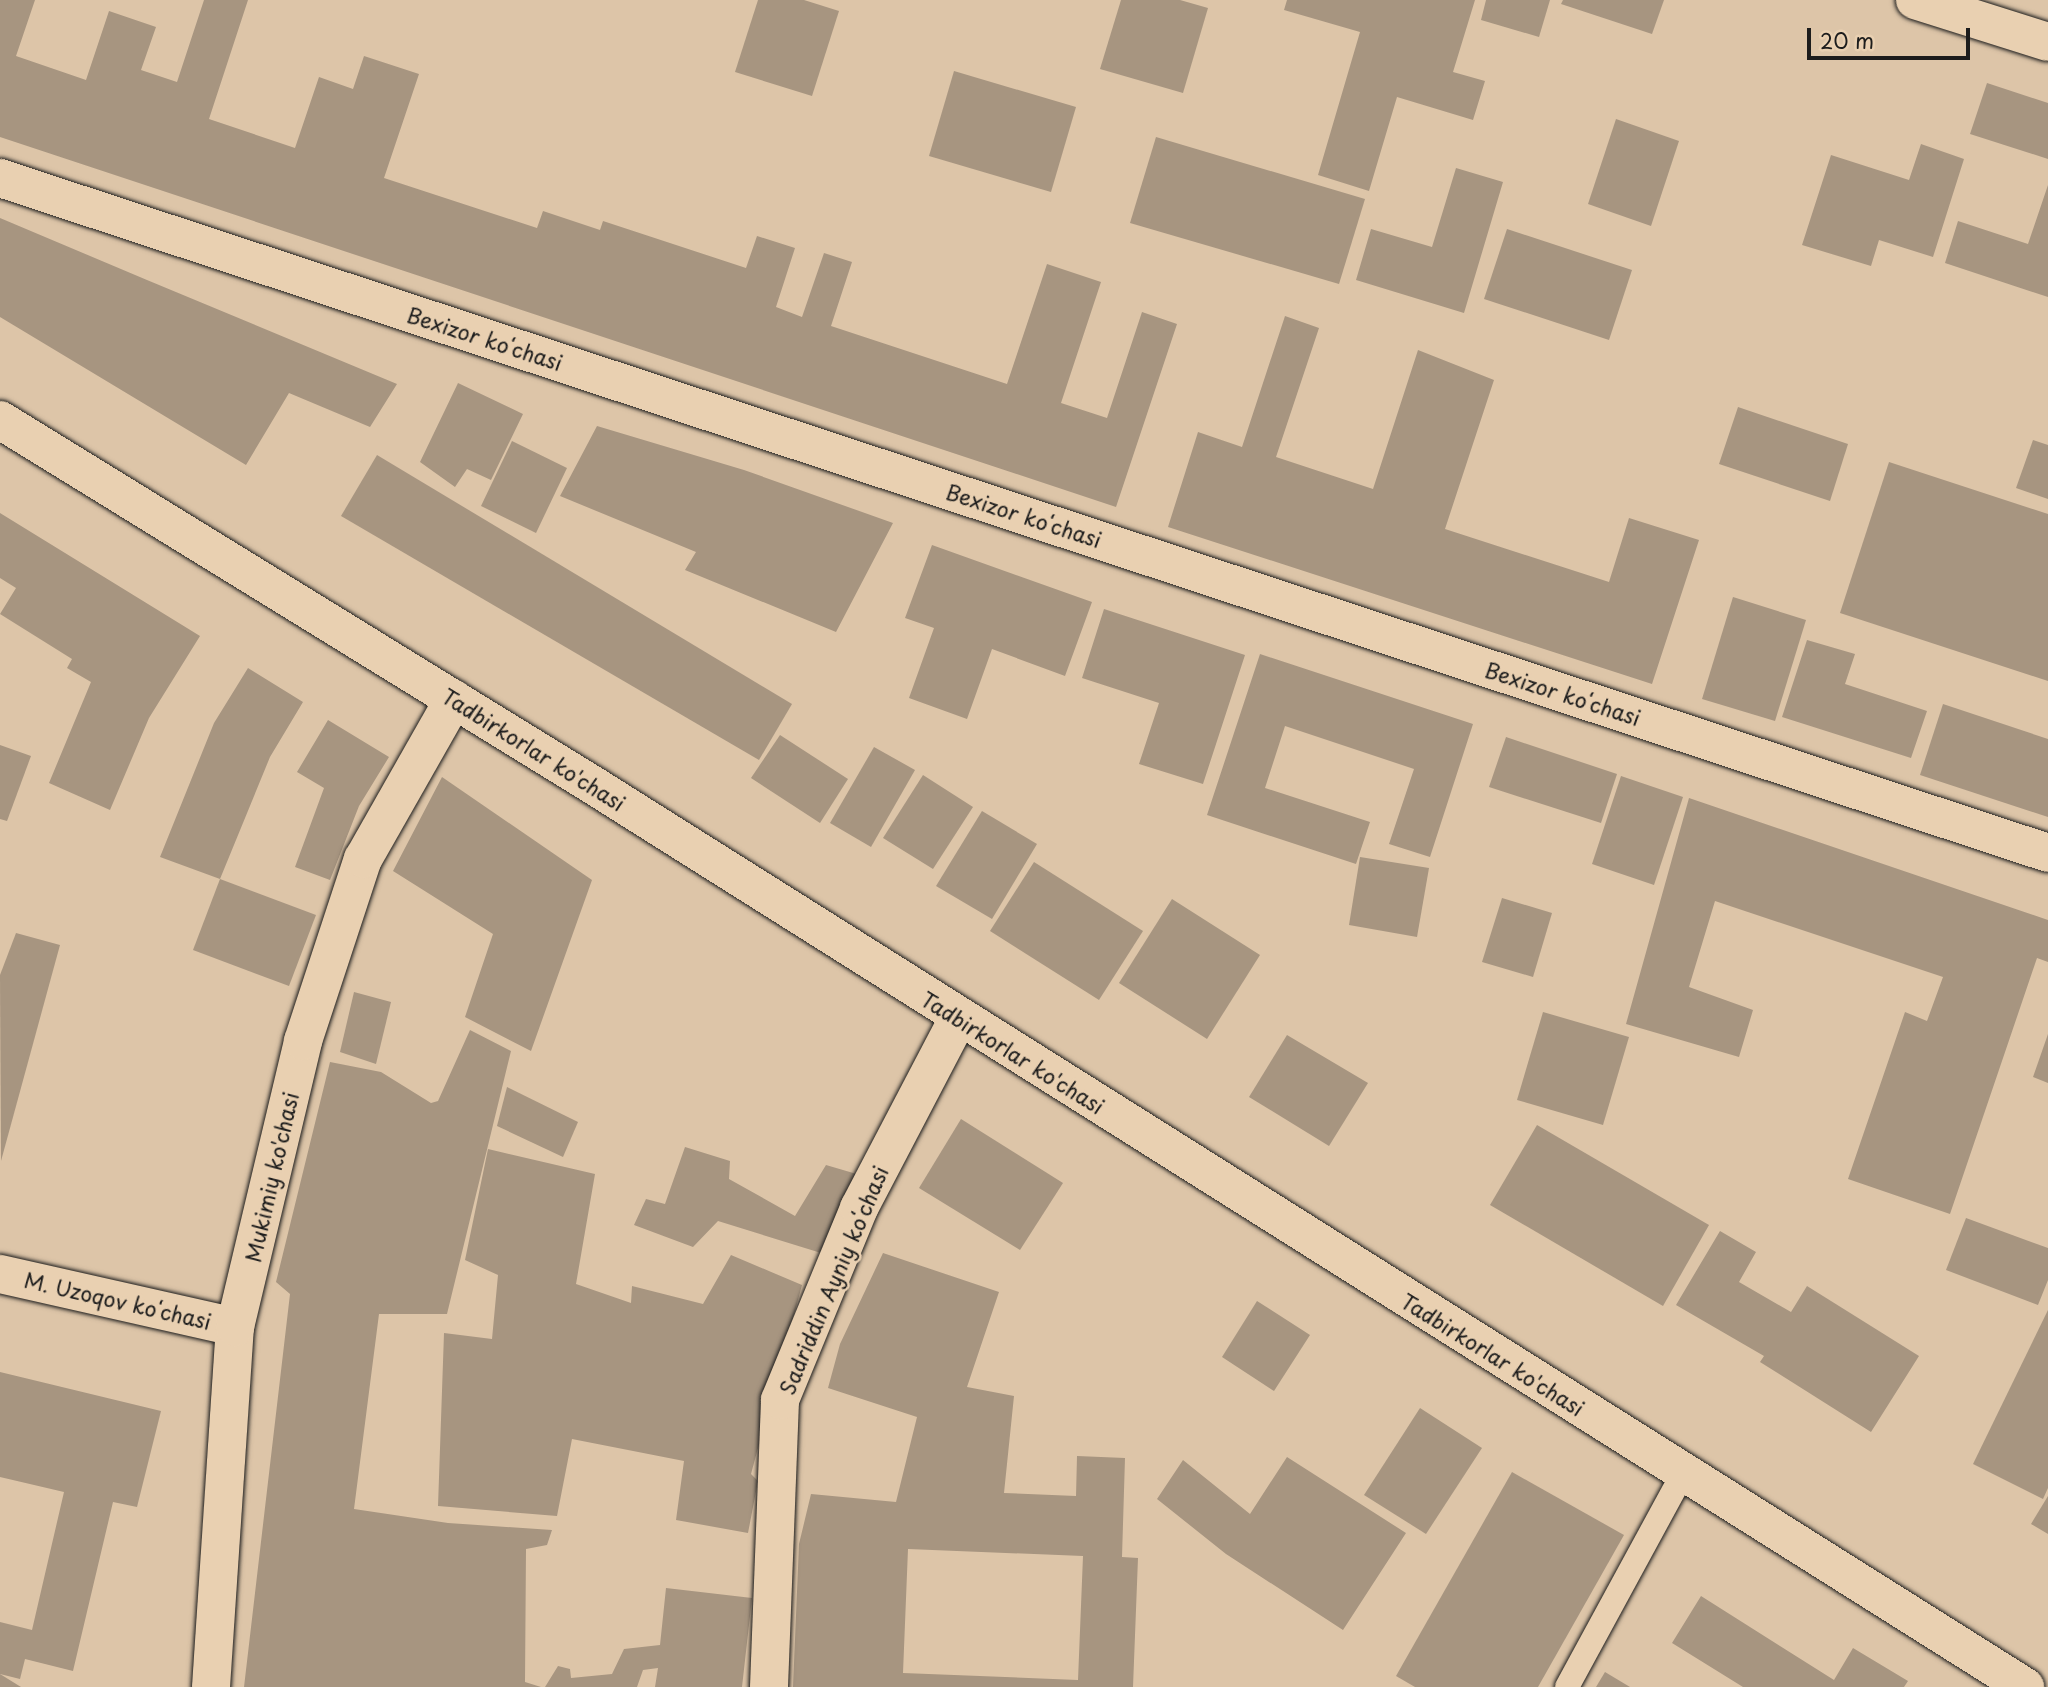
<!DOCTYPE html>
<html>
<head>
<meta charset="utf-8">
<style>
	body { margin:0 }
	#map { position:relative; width:2048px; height:1687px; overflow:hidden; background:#ddc5a8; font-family:"Playpen Sans",sans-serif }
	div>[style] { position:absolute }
	.building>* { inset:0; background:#a79580 }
	.roads { filter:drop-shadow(0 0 2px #1c1c1c) drop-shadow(0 0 2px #1c1c1c) }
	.lane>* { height:24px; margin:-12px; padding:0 12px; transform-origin:12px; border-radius:12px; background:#e9d0b1 }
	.street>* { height:38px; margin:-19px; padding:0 19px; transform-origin:19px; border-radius:19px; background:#e9d0b1 }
	.secondary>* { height:38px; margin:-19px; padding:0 19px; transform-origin:19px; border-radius:19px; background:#e9d0b1 }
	span { translate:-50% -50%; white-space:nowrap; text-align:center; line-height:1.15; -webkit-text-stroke:5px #e9d0b1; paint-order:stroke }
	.street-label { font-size:21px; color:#1c1c1c }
	.scale { position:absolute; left:1807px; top:28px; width:163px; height:32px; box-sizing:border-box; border:4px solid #1c1c1c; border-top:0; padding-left:9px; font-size:21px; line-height:24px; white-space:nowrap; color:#1c1c1c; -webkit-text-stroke:5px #e9d0b1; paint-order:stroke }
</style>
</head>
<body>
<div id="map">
	<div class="building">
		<div style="clip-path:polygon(0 0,35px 0,16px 56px,86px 80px,109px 11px,156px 27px,141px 70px,177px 82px,204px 0,248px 0,209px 119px,295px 148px,319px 77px,353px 89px,364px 56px,419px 74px,384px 178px,537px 228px,543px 211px,600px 230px,603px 221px,746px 268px,757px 236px,795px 248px,776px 307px,802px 317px,824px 253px,852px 262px,831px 326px,1007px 384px,1047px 264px,1101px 282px,1061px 403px,1107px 418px,1142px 312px,1177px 324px,1116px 507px,0 137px)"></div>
		<div style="clip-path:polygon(758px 0,804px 0,839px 11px,812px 96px,735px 72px)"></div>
		<div style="clip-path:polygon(1121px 0,1180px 0,1208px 8px,1183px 93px,1100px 69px)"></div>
		<div style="clip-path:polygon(1287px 0,1475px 0,1453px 72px,1485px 81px,1473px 120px,1397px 97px,1369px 191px,1318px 175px,1360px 32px,1284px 10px)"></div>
		<div style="clip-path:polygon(1486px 0,1550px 0,1539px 37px,1481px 20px)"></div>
		<div style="clip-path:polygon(1563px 0,1664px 0,1652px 34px,1561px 4px)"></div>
		<div style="clip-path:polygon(954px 71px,1076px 107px,1051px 192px,929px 156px)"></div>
		<div style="clip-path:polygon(1987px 83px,2048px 103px,2048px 159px,1970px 134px)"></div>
		<div style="clip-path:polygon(1616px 119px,1679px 141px,1651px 226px,1588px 204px)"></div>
		<div style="clip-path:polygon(1156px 137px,1365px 199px,1339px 284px,1130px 223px)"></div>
		<div style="clip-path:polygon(1921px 144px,1964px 159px,1933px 257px,1879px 240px,1871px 266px,1802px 245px,1831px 155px,1909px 180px)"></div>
		<div style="clip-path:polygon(1456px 168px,1503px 182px,1464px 313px,1356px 280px,1371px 229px,1432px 247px)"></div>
		<div style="clip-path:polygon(2048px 185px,2048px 297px,1945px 263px,1958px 221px,2028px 244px)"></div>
		<div style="clip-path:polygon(0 218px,147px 280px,397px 384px,370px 427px,289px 393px,246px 465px,0 317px)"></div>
		<div style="clip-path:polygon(1507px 229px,1632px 270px,1609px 340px,1484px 299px)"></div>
		<div style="clip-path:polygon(1285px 316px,1319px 328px,1276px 457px,1373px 489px,1418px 350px,1494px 380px,1445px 529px,1609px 582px,1629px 518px,1699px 540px,1652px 684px,1168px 527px,1198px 432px,1242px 447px)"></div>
		<div style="clip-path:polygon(458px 383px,523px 414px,491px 480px,467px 469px,455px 487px,420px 462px)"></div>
		<div style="clip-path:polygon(1738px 407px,1848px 444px,1830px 501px,1719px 464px)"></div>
		<div style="clip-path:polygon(597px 426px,744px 470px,893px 523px,836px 632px,685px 570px,696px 552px,560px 496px)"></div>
		<div style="clip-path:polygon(2033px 440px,2048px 445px,2048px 499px,2016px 488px)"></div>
		<div style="clip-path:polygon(512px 441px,567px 468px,536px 533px,481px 506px)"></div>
		<div style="clip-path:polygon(377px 455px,792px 704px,759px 760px,341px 516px)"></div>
		<div style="clip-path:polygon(1889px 462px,2048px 514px,2048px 681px,1840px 613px)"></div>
		<div style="clip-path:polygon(0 513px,200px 636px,149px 718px,110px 810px,49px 783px,91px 682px,67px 668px,72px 659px,0 614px,16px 588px,0 578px)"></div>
		<div style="clip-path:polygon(932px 545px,1092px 602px,1065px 676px,992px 649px,967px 719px,909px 698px,934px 628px,905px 618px)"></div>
		<div style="clip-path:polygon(1733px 597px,1806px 620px,1775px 721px,1702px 699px)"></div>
		<div style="clip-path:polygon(1104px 609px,1245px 655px,1203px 784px,1139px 764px,1159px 703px,1082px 678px)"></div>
		<div style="clip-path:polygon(1807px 640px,1855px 654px,1845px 684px,1927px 711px,1911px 758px,1782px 717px)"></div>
		<div style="clip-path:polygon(1260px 654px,1473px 724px,1430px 857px,1389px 844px,1414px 769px,1285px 726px,1265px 788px,1370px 822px,1356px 864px,1207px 815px)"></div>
		<div style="clip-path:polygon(248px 668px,303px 702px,270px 757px,220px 879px,160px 857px,214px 723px)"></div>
		<div style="clip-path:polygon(1943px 704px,2048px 739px,2048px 817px,1920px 775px)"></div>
		<div style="clip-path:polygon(328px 720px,389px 757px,359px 806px,330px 880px,295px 867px,324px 788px,297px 772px)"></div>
		<div style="clip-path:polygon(780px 735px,848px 779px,820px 823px,751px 778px)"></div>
		<div style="clip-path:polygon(1506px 737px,1617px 774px,1601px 823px,1489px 787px)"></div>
		<div style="clip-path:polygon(0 745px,31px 756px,7px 821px,0 819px)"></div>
		<div style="clip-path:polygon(874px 747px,915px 770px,871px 847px,830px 823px)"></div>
		<div style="clip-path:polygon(923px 775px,973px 807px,933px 869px,883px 838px)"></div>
		<div style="clip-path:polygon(1621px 776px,1683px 797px,1654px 885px,1592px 864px)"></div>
		<div style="clip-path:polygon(442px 777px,592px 880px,531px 1051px,465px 1017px,493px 934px,393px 871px)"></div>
		<div style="clip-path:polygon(1689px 798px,2048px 920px,2048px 962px,2037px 958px,1950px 1214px,1848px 1179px,1905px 1012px,1927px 1021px,1943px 977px,1715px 901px,1689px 987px,1753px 1010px,1739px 1057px,1626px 1024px)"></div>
		<div style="clip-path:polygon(982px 811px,1037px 844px,992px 919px,936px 886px)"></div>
		<div style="clip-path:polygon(1360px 857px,1429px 868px,1417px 937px,1349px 925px)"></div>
		<div style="clip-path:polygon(1034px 862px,1143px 931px,1099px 1000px,990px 931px)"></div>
		<div style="clip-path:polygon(220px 879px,316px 915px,289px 986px,193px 950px)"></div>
		<div style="clip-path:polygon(1502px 898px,1552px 913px,1533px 977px,1482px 962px)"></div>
		<div style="clip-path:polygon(1172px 899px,1260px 955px,1207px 1039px,1119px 983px)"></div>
		<div style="clip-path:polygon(16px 933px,60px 945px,1px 1161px,0 975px)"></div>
		<div style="clip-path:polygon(354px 992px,391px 1002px,376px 1064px,340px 1052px)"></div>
		<div style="clip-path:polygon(1543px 1012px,1629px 1037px,1603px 1125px,1517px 1100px)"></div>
		<div style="clip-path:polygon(470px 1030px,511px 1051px,447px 1314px,379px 1314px,354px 1509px,448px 1523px,552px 1530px,547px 1545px,526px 1549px,525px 1682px,541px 1687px,244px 1687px,290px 1294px,276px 1282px,330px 1062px,381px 1072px,431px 1103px,438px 1101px)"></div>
		<div style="clip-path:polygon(2048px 1034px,2048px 1083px,2033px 1077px)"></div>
		<div style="clip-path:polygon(1287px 1035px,1368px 1083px,1329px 1146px,1249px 1097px)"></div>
		<div style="clip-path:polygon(507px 1087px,578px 1122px,563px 1157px,497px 1126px)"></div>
		<div style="clip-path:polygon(961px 1119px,1063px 1183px,1020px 1250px,919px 1188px)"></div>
		<div style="clip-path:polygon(1537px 1125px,1709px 1225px,1663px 1306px,1490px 1205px)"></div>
		<div style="clip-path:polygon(685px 1147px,730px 1161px,729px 1179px,795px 1216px,826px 1165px,860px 1175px,834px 1257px,718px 1221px,693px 1247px,634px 1225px,646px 1199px,665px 1204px)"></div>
		<div style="clip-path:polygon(488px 1149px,595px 1174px,576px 1284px,631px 1303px,632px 1286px,703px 1304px,731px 1255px,802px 1285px,751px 1474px,758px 1481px,748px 1533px,676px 1520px,684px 1461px,572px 1439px,557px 1516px,438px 1506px,444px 1333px,492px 1339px,498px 1275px,465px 1260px)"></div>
		<div style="clip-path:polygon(1966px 1218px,2048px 1248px,2048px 1280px,2038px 1305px,1946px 1270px)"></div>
		<div style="clip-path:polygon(1720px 1231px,1756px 1252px,1739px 1282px,1791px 1312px,1807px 1286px,1919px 1356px,1871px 1432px,1760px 1362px,1764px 1356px,1676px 1305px)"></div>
		<div style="clip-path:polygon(evenodd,883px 1253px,999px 1292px,967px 1387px,1014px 1396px,1004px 1493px,1076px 1496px,1077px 1456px,1125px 1458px,1122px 1557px,1138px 1558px,1133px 1687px,793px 1687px,799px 1544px,811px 1494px,896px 1502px,917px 1417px,828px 1388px,840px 1344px,883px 1253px,908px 1549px,1083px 1556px,1078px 1680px,903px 1673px,908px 1549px)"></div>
		<div style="clip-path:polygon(1257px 1301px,1310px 1335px,1274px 1391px,1222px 1357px)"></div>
		<div style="clip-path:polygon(2048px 1310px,2048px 1488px,2043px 1499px,1973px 1464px)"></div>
		<div style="clip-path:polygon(0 1372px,161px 1411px,137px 1507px,113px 1502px,73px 1671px,25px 1659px,20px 1679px,0 1674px,0 1622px,32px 1630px,64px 1492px,0 1477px)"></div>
		<div style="clip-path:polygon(1420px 1408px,1482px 1448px,1426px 1534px,1364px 1495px)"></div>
		<div style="clip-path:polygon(1287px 1457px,1406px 1533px,1343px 1630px,1226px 1554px,1157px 1499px,1183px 1460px,1250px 1514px)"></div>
		<div style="clip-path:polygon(1512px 1472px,1624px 1535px,1538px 1687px,1415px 1687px,1396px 1676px)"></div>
		<div style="clip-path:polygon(2048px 1496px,2048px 1534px,2031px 1524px)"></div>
		<div style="clip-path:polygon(666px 1588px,752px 1598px,742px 1687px,655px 1687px,658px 1668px,643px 1670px,637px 1687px,545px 1687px,558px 1666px,570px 1669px,571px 1678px,612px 1674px,624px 1649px,660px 1645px)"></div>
		<div style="clip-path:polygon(1701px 1596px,1834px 1680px,1853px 1648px,1908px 1681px,1904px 1687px,1743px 1687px,1672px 1643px)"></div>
		<div style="clip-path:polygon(1605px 1672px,1630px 1687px,1596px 1687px)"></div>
		<div style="clip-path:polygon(0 1674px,21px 1687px,0 1687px)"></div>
	</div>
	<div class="roads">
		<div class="lane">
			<div style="left:1567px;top:1687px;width:243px;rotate:-61.5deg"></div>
		</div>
		<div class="street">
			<div style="left:1915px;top:0;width:139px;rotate:17.5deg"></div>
			<div style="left:0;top:178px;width:2156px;rotate:18.24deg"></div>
			<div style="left:0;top:1274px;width:241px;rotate:12.7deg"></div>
			<div style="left:211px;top:1687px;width:361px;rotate:-86.2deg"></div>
			<div style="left:235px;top:1327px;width:294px;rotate:-76.6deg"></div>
			<div style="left:303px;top:1041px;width:192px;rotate:-71.8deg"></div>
			<div style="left:363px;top:859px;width:184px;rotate:-60.4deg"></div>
			<div style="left:769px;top:1687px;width:287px;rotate:-87.8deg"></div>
			<div style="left:780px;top:1400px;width:208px;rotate:-67.6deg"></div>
			<div style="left:859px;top:1208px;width:216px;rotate:-62.4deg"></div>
		</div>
		<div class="secondary">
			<div style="left:0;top:420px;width:700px;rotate:31.62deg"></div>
			<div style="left:596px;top:787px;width:1689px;rotate:32.2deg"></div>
		</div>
	</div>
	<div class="street-label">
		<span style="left:485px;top:338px;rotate:18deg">Bexizor koʻchasi</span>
		<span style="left:1024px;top:515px;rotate:18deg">Bexizor koʻchasi</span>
		<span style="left:1563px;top:693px;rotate:18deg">Bexizor koʻchasi</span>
		<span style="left:534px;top:749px;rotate:32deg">Tadbirkorlar ko'chasi</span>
		<span style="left:1013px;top:1052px;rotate:32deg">Tadbirkorlar ko'chasi</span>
		<span style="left:271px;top:1177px;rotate:-77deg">Mukimiy ko'chasi</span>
		<span style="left:833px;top:1280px;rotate:-67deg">Sadriddin Ayniy koʻchasi</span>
		<span style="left:118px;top:1300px;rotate:13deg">M. Uzoqov koʻchasi</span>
		<span style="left:1493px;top:1354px;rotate:32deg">Tadbirkorlar ko'chasi</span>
	</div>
	<div class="scale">20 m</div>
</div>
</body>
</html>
